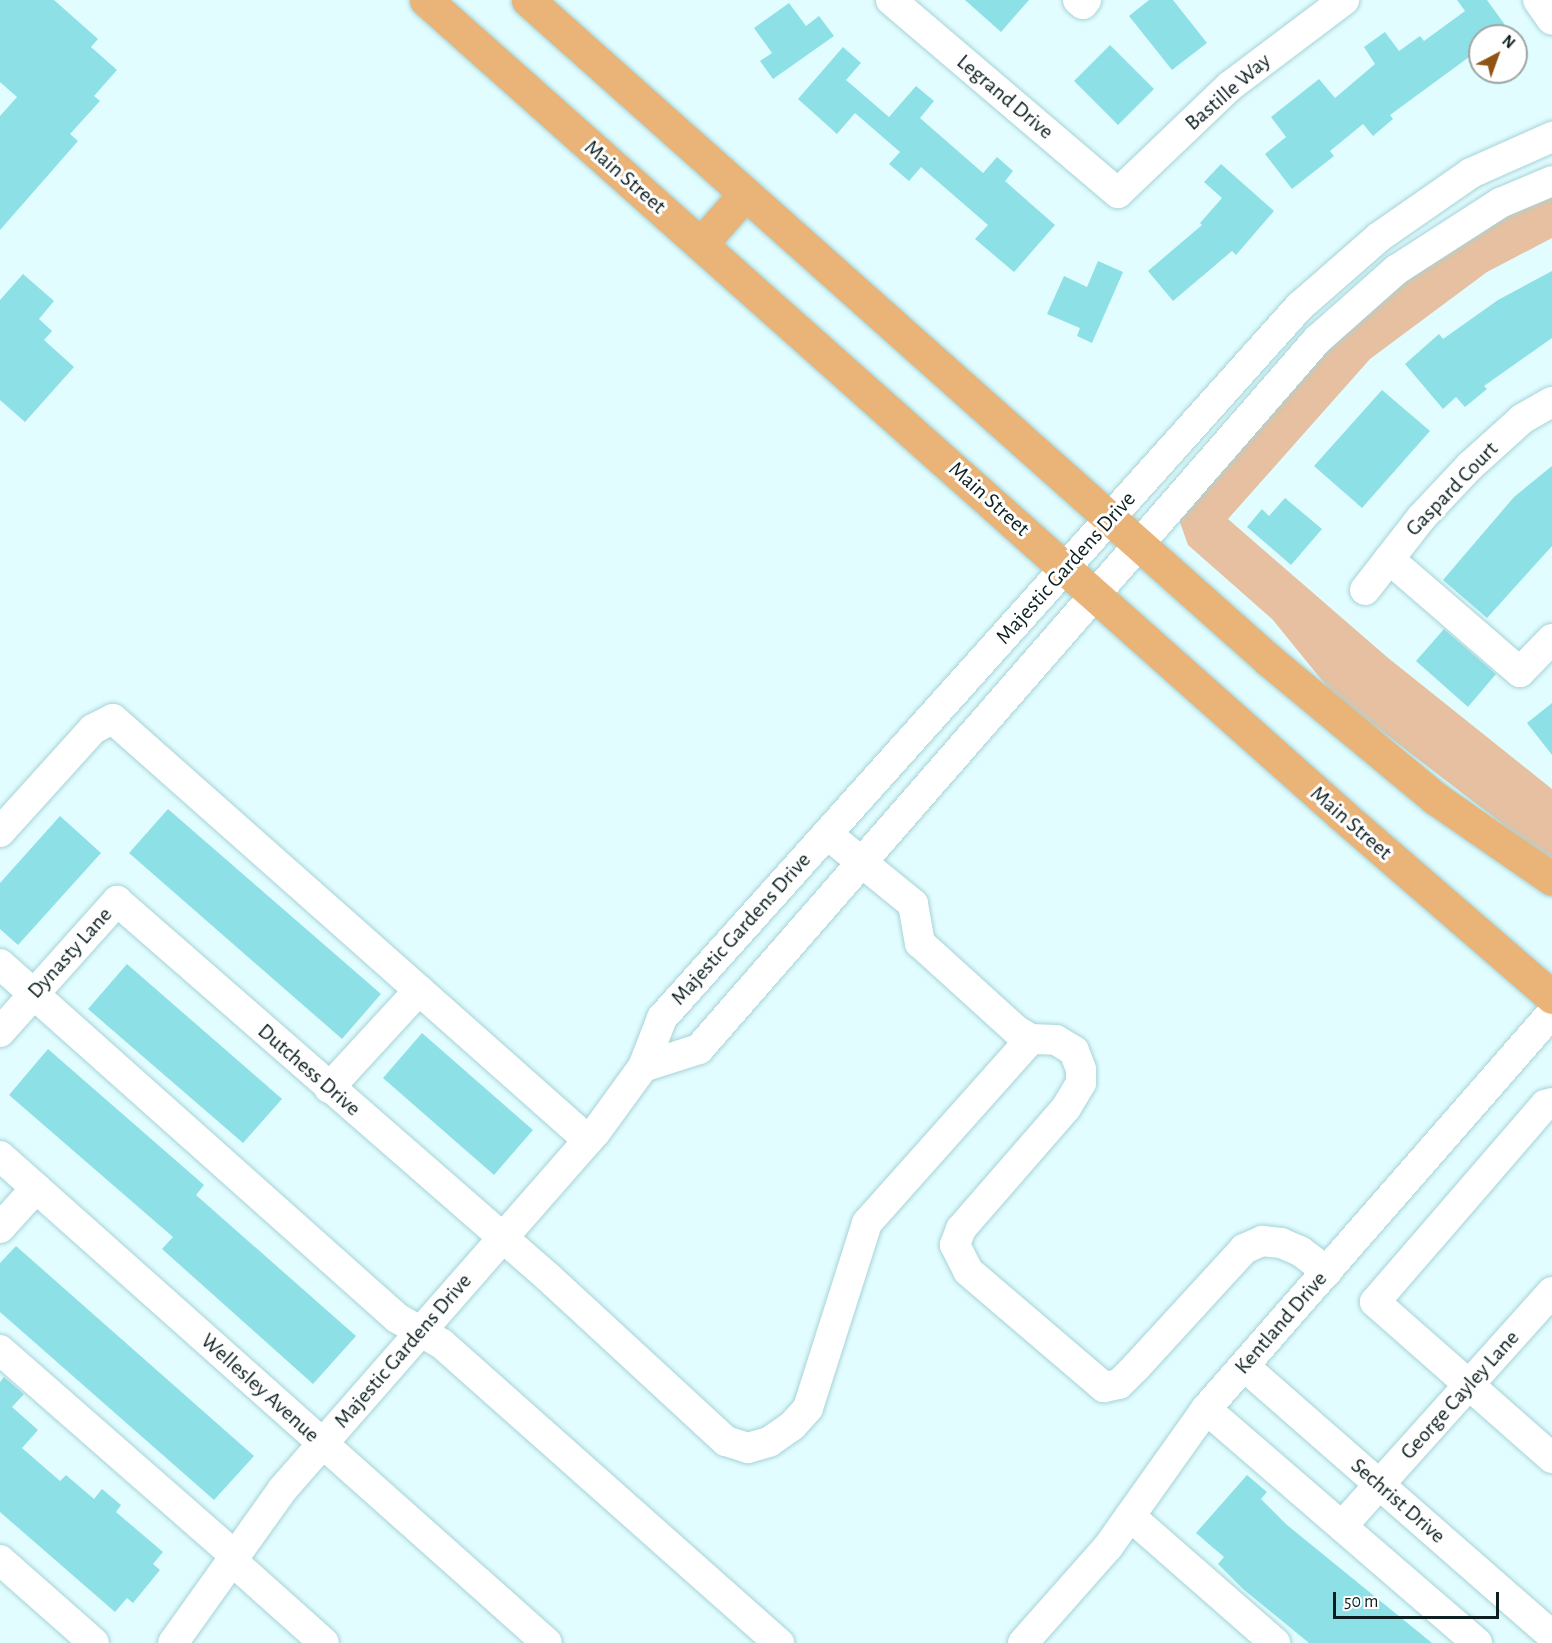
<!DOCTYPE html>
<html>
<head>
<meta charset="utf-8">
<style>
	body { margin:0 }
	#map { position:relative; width:1552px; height:1643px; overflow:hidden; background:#e2fdff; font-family:"Alegreya Sans",sans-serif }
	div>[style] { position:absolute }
	.green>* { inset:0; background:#e6c0a1 }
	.building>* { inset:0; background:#8de0e6 }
	.roads { filter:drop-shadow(0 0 2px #a6d3d7) drop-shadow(0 0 2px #a6d3d7) }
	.minor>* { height:30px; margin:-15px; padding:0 15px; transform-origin:15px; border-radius:15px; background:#fff }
	.major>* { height:33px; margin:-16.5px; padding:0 16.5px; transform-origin:16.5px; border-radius:16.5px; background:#eab378 }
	span { translate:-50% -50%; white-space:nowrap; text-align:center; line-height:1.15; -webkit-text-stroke:6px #fff; paint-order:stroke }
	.street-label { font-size:22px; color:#0c1e1f }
	.north { position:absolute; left:1468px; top:24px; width:60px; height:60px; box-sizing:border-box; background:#fff; border:2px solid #9ea5a5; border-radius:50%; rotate:41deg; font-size:16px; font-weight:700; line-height:24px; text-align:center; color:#0c1e1f }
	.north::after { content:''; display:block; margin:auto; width:21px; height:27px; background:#905415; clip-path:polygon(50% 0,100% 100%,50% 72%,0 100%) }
	.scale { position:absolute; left:1333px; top:1592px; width:166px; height:27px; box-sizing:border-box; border:3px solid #0c1e1f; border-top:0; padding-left:8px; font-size:18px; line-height:21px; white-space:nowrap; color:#0c1e1f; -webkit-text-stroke:4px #fff; paint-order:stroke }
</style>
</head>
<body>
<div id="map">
	<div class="green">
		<div style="clip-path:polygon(1552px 195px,1552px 238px,1487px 272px,1370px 359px,1228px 519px,1387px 657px,1552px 789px,1552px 862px,1333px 694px,1273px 620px,1188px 545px,1177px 514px,1324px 351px,1386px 295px,1496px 221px)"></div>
	</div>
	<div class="building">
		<div style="clip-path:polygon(0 0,54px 0,98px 39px,91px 47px,117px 70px,94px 96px,100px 101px,70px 134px,78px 141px,0 230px,0 116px,17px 97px,0 82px)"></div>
		<div style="clip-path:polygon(965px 0,1029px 0,1001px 32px)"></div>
		<div style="clip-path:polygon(1149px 0,1173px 0,1207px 43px,1172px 70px,1129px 16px)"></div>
		<div style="clip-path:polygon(1457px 0,1487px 0,1513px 36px,1480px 36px,1480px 49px,1390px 115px,1393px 119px,1373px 136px,1363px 124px,1330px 151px,1334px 156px,1292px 189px,1265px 154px,1286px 137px,1271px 117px,1319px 79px,1335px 98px,1375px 64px,1364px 47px,1385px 32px,1399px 51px,1420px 36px,1424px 41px,1465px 11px)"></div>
		<div style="clip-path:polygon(789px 3px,806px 26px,819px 16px,834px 36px,773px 79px,760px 61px,772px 53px,754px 28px)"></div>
		<div style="clip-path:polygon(1110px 45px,1154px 89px,1118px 125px,1074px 81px)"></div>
		<div style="clip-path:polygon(843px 47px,861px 63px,846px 80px,889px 117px,916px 86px,934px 101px,920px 118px,983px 173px,997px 157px,1013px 171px,1005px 181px,1055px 225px,1014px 272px,975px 239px,988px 225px,921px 167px,909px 181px,889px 164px,900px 152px,855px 113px,837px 134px,798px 99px)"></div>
		<div style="clip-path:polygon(1221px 164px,1274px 211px,1236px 255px,1232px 251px,1173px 301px,1148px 271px,1202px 225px,1200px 223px,1222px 198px,1204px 182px)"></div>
		<div style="clip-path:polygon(1098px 261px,1123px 272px,1092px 343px,1077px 336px,1080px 328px,1047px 314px,1064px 276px,1087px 287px)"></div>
		<div style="clip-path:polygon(1552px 271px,1552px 338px,1484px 386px,1487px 389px,1465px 407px,1456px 397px,1443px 409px,1405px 364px,1439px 334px,1443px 339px,1498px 300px)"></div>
		<div style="clip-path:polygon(23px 274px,54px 301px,39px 319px,52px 331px,44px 340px,74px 367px,25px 422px,0 400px,0 300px)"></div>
		<div style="clip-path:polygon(1382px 390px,1430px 431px,1362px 508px,1314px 466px)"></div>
		<div style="clip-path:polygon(1552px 466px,1552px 546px,1487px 618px,1443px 580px,1514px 497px)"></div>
		<div style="clip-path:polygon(1285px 498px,1322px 529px,1291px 565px,1247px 527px,1262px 509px,1269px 516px)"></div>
		<div style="clip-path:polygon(1444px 629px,1496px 674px,1468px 707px,1416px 661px)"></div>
		<div style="clip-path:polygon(1552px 703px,1552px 755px,1527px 723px)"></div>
		<div style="clip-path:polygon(168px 809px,381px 994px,342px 1039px,129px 853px)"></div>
		<div style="clip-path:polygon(60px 816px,101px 853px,18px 945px,0 929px,0 883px)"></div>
		<div style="clip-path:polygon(127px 964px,282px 1099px,243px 1143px,88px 1009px)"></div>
		<div style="clip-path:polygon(422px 1033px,533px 1130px,494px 1175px,383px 1078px)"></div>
		<div style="clip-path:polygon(48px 1049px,204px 1185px,196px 1195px,356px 1336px,313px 1384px,162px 1249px,173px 1237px,9px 1095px)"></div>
		<div style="clip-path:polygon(16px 1246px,254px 1456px,214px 1500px,0 1312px,0 1263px)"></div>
		<div style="clip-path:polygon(4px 1377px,24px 1394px,12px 1407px,38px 1430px,22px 1448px,60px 1481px,66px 1475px,94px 1499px,102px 1489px,121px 1505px,116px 1512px,163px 1552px,153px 1564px,160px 1570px,133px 1603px,127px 1598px,115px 1612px,0 1512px,0 1382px)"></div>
		<div style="clip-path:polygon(1247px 1475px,1267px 1492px,1261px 1499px,1287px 1525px,1432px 1643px,1309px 1643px,1243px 1589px,1218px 1564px,1224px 1557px,1196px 1533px)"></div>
	</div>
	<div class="roads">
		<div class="minor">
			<div style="left:891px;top:0;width:298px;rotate:40.4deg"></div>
			<div style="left:1118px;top:193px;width:155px;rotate:-43.7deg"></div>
			<div style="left:1230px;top:86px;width:143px;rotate:-37deg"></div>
			<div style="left:1078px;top:0;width:6px;rotate:39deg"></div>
			<div style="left:1083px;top:4px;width:5px;rotate:-53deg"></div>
			<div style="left:1538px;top:0;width:24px;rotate:55deg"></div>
			<div style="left:1389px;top:559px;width:173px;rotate:40.8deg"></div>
			<div style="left:1520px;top:672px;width:46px;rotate:-45.9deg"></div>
			<div style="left:1365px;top:590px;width:91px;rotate:-52.1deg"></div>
			<div style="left:1421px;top:518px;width:71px;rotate:-46.7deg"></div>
			<div style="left:1470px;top:466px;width:70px;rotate:-42.1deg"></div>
			<div style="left:1522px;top:419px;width:34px;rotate:-30deg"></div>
			<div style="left:0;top:832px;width:139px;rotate:-47.9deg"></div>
			<div style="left:93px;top:729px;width:22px;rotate:-27deg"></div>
			<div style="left:113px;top:719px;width:635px;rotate:41.55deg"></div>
			<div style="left:827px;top:834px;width:111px;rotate:39.1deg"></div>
			<div style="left:913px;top:904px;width:40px;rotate:80deg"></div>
			<div style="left:920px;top:943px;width:131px;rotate:42.2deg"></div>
			<div style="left:1017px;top:1031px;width:16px;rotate:30deg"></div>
			<div style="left:0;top:964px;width:532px;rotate:41.72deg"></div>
			<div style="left:397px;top:1318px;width:52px;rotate:30deg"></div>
			<div style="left:442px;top:1344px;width:451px;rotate:41.6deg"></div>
			<div style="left:0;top:1032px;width:176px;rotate:-48.2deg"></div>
			<div style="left:117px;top:901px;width:572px;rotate:41.1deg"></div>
			<div style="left:548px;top:1277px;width:242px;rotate:42.7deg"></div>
			<div style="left:726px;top:1441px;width:23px;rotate:18deg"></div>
			<div style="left:748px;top:1448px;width:22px;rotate:-16deg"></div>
			<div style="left:769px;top:1442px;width:28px;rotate:-35deg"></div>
			<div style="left:792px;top:1426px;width:24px;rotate:-48deg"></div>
			<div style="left:808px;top:1408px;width:194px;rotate:-72.3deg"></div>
			<div style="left:867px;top:1223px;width:246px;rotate:-48.3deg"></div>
			<div style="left:1031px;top:1039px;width:25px;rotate:2deg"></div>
			<div style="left:1056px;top:1040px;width:21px;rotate:31deg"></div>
			<div style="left:1074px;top:1051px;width:19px;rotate:69deg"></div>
			<div style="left:1081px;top:1069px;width:14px;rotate:90deg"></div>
			<div style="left:1081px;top:1083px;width:29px;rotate:121deg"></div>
			<div style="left:1066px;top:1108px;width:160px;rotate:131deg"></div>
			<div style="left:961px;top:1229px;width:17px;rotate:111deg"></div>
			<div style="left:955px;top:1245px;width:29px;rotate:63deg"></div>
			<div style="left:968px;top:1271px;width:179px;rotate:40.5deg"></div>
			<div style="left:1104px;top:1387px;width:15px;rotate:-11deg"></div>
			<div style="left:1119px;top:1384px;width:24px;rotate:-45deg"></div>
			<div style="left:1136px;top:1367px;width:160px;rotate:-47.5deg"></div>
			<div style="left:1244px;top:1249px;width:20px;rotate:-24deg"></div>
			<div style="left:1262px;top:1241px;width:19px;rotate:6deg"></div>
			<div style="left:1281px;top:1243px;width:21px;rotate:23deg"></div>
			<div style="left:1300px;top:1251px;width:34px;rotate:37deg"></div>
			<div style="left:643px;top:1067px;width:59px;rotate:-17.8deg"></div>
			<div style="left:699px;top:1049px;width:941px;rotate:-48.92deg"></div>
			<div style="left:1317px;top:340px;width:106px;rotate:-41.5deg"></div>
			<div style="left:1396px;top:270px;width:124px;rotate:-32.8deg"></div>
			<div style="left:1500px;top:203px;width:56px;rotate:-22.9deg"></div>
			<div style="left:329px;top:1088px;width:133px;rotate:-47.4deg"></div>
			<div style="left:1552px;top:1103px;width:7px;rotate:164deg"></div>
			<div style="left:1545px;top:1105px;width:260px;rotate:130.8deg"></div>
			<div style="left:1375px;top:1302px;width:236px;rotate:41.4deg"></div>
			<div style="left:0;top:1156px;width:732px;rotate:41.68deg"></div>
			<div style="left:0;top:1228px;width:54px;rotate:-48deg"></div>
			<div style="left:0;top:1350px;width:310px;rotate:41.2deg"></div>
			<div style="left:233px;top:1554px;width:13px;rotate:67deg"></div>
			<div style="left:238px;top:1566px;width:115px;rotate:41.8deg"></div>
			<div style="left:1244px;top:1366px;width:410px;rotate:41.2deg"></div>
			<div style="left:1206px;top:1409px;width:358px;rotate:40.8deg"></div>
			<div style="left:1130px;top:1516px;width:193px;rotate:41.2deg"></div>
			<div style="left:1343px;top:1525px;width:313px;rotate:-48.1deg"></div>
			<div style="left:0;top:1560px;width:125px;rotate:41.4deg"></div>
			<div style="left:173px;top:1643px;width:188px;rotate:-54.5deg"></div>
			<div style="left:282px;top:1490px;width:475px;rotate:-48.8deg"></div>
			<div style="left:595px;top:1133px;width:82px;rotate:-54deg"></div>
			<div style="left:643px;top:1067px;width:53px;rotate:-68.8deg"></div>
			<div style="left:662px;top:1018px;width:955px;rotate:-48.14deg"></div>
			<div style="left:1299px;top:307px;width:106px;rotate:-41.2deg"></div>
			<div style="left:1379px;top:237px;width:112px;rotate:-34.8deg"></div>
			<div style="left:1471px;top:173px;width:89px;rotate:-24deg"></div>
			<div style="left:1023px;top:1643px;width:128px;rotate:-48.5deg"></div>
			<div style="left:1108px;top:1547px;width:169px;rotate:-54.6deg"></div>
			<div style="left:1206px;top:1409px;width:526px;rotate:-48.86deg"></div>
		</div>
		<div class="major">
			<div style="left:426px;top:0;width:1226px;rotate:41.66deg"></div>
			<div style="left:1342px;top:815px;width:278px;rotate:40.9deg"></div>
			<div style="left:528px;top:0;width:994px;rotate:41.7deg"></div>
			<div style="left:1270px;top:661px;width:214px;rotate:39.7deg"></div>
			<div style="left:1435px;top:798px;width:142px;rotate:34.7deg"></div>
			<div style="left:701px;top:244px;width:67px;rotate:-48.7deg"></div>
		</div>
	</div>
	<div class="street-label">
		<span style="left:1228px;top:92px;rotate:-41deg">Bastille Way</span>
		<span style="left:1005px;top:97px;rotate:40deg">Legrand Drive</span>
		<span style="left:625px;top:177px;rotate:41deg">Main Street</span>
		<span style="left:1452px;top:489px;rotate:-46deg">Gaspard Court</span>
		<span style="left:989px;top:499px;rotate:42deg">Main Street</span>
		<span style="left:1066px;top:568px;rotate:-48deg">Majestic Gardens Drive</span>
		<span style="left:1351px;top:823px;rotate:41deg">Main Street</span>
		<span style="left:741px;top:929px;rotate:-48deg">Majestic Gardens Drive</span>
		<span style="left:70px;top:953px;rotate:-48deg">Dynasty Lane</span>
		<span style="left:309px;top:1070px;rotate:41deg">Dutchess Drive</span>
		<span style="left:1281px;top:1323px;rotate:-49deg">Kentland Drive</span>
		<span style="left:403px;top:1351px;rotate:-49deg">Majestic Gardens Drive</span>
		<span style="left:260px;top:1388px;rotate:42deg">Wellesley Avenue</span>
		<span style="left:1460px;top:1395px;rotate:-48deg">George Cayley Lane</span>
		<span style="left:1398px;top:1501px;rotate:41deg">Sechrist Drive</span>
	</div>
	<div class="north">N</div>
	<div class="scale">50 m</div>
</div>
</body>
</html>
